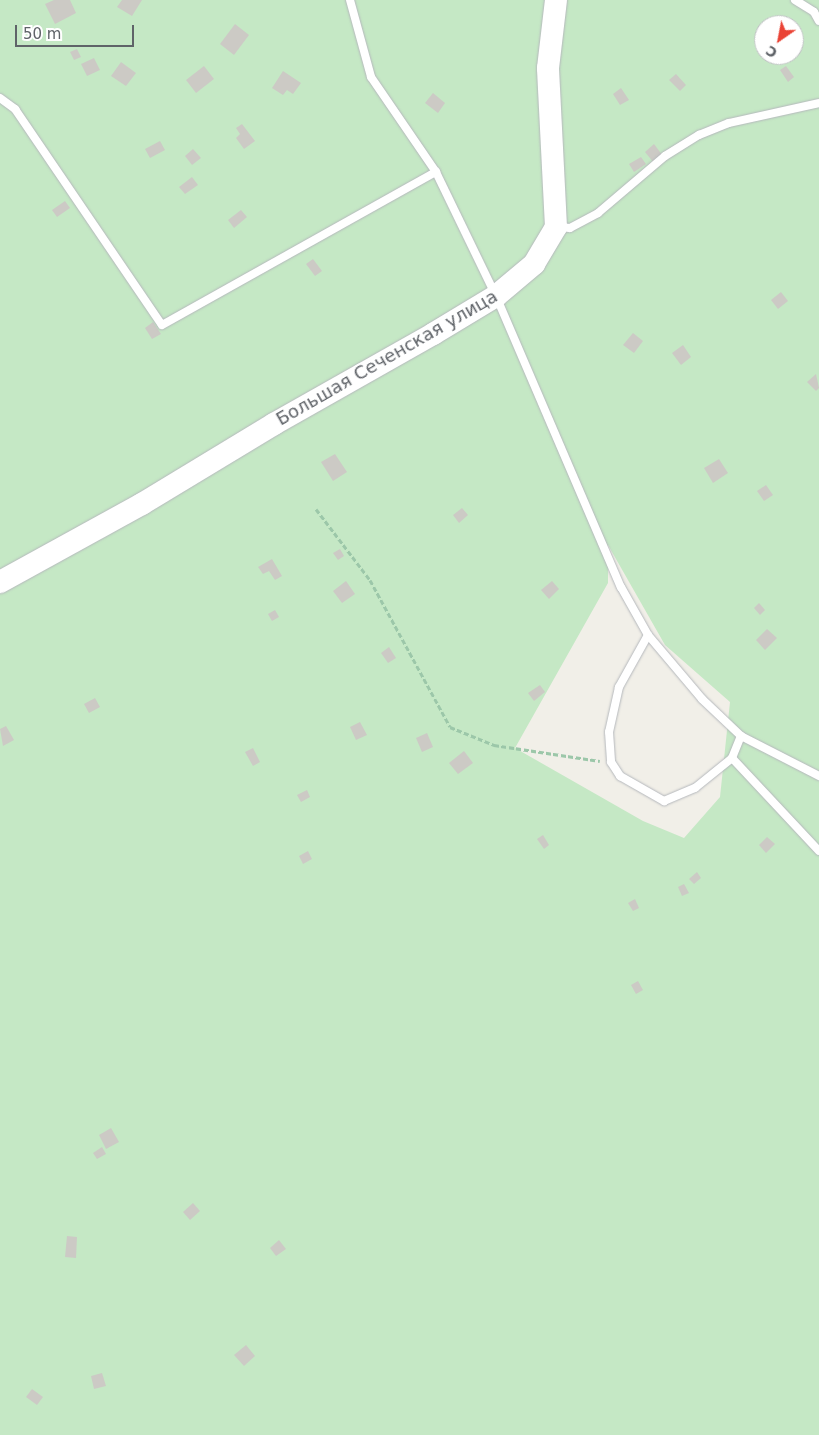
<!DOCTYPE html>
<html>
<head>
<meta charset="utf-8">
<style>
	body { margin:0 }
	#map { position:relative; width:819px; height:1435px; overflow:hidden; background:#f1efe8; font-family:"DejaVu Sans",sans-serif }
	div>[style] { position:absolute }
	.green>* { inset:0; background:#c5e8c5 }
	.building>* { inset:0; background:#cccac5 }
	.path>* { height:3px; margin-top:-1.5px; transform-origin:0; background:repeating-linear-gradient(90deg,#9cc7a9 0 5px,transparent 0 7.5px) }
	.roads { filter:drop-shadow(0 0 1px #b5b8bc) drop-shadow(0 0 1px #b5b8bc) }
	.lane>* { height:8px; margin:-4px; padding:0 4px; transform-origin:4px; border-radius:4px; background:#fff }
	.secondary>* { height:22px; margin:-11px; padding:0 11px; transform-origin:11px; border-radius:11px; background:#fff }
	span { translate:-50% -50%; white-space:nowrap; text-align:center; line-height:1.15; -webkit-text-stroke:4px #fff; paint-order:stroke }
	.street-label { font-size:18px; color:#5f6368 }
	.north { position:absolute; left:754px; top:15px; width:50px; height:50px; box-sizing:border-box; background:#fff; border:1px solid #bfc1c3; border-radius:50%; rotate:213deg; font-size:14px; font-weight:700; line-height:20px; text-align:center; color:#5f6368 }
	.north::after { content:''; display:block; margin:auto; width:18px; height:22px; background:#ea4335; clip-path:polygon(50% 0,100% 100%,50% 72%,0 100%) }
	.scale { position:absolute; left:15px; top:25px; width:119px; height:22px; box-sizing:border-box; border:2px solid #5f6368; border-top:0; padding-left:6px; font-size:15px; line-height:18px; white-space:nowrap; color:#5f6368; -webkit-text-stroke:4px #fff; paint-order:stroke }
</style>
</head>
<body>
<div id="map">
	<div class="green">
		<div style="clip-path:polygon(evenodd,0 0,819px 0,819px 1435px,0 1435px,0 0,764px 25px,794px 25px,794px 55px,764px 55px,764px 25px,0 0,608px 545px,665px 645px,730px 702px,720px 797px,684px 838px,643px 821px,515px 748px,608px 583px,608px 545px)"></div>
	</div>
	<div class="building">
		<div style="clip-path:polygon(54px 0,70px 0,76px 13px,55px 24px,45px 4px)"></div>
		<div style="clip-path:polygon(122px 0,142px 0,132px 16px,117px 7px)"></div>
		<div style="clip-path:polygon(235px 24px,249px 35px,234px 55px,220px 44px)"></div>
		<div style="clip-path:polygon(77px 49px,81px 57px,74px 60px,70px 52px)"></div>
		<div style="clip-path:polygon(94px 58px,100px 70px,87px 76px,81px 64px)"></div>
		<div style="clip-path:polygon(121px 62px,136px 73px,126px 86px,111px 76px)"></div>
		<div style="clip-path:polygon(204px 66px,214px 79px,196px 93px,186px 80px)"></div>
		<div style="clip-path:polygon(786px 66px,794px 77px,788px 82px,780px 70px)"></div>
		<div style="clip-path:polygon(283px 71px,301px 83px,293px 94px,287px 90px,283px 95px,272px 88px)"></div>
		<div style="clip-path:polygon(676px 74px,686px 85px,680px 91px,669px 80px)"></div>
		<div style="clip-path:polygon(621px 88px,629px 100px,620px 105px,613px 94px)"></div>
		<div style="clip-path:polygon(433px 93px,445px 103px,438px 113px,425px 103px)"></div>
		<div style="clip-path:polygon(242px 124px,255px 141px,244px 149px,236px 138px,240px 134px,236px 128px)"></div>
		<div style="clip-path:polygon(160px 141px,165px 150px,150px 158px,145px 149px)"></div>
		<div style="clip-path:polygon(654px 144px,663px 156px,654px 163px,645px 152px)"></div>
		<div style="clip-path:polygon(193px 149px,201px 158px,192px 165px,185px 156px)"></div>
		<div style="clip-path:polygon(641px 157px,646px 164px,634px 172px,629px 164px)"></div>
		<div style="clip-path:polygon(192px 177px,198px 185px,185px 194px,179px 187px)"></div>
		<div style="clip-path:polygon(65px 201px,70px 208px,57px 217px,52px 210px)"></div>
		<div style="clip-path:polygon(241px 210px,247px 217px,234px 228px,228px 220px)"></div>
		<div style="clip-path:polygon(313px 259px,322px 271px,315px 276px,306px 264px)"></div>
		<div style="clip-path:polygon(781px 292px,788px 301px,778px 309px,771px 300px)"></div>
		<div style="clip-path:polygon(153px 322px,161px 334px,152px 339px,145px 328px)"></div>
		<div style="clip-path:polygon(633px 333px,643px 341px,634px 353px,623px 345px)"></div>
		<div style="clip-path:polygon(683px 345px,691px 357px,681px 365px,672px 353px)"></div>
		<div style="clip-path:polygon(816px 374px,819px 388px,816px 391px,807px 382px)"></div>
		<div style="clip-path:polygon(335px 454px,347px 472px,333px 481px,321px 462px)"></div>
		<div style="clip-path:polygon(719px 459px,728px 473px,713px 483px,704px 468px)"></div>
		<div style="clip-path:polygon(766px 485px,773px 495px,764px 501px,757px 491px)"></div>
		<div style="clip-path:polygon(462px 508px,468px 515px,459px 523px,453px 515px)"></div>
		<div style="clip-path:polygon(340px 549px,344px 556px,338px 560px,333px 553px)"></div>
		<div style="clip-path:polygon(272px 559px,282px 576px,275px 580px,269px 571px,263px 574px,258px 567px)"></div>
		<div style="clip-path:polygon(346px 581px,355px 594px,342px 603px,333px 591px)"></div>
		<div style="clip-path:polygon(552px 581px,559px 589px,549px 599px,541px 590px)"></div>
		<div style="clip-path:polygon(759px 603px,765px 610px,760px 615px,754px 608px)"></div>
		<div style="clip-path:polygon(275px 610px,279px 617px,272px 621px,268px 614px)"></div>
		<div style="clip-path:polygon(767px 629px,777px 638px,765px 650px,756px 640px)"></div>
		<div style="clip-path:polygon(389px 647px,396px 658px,388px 663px,381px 653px)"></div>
		<div style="clip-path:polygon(540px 685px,545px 692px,534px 701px,528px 693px)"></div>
		<div style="clip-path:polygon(95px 698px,100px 707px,89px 713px,84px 704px)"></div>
		<div style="clip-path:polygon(360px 722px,367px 735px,356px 740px,350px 727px)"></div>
		<div style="clip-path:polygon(6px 726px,14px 740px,3px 746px,0 729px)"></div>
		<div style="clip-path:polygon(427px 733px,433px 747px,422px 752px,416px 738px)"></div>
		<div style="clip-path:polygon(253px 748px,260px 762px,253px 766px,245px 752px)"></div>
		<div style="clip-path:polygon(464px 751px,473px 763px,458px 774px,449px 763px)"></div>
		<div style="clip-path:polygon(307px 790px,310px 797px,301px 802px,297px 795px)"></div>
		<div style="clip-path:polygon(543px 835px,549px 845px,544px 849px,537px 839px)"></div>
		<div style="clip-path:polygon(767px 837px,775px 844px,766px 853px,759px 845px)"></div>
		<div style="clip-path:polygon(308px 851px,312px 859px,303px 864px,299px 856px)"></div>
		<div style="clip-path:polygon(697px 872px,701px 878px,694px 884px,689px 879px)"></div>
		<div style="clip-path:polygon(684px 884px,689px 893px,682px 896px,678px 887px)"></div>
		<div style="clip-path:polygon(635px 899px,639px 908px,633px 911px,628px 903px)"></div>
		<div style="clip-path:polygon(638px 981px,643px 990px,636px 994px,631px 985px)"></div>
		<div style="clip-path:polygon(111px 1128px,119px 1142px,106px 1149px,99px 1135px)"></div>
		<div style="clip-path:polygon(102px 1147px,106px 1154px,97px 1159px,93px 1153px)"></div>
		<div style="clip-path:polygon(193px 1203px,200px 1211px,190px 1220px,183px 1212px)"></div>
		<div style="clip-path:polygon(67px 1236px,77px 1237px,76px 1258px,65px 1257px)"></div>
		<div style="clip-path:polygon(279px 1240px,286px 1249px,276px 1256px,270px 1248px)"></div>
		<div style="clip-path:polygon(246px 1345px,255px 1356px,244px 1366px,234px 1355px)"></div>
		<div style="clip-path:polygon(102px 1373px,106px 1386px,94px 1389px,91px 1376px)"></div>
		<div style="clip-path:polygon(32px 1389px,43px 1397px,37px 1405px,26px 1397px)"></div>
	</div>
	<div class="path">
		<div style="left:316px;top:509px;width:89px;rotate:52.7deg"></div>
		<div style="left:370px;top:580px;width:167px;rotate:61.4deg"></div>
		<div style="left:450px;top:727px;width:48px;rotate:22.2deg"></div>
		<div style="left:494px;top:745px;width:107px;rotate:8.6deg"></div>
	</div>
	<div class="roads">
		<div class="lane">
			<div style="left:350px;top:0;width:80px;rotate:74.7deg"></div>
			<div style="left:371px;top:77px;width:115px;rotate:55.6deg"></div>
			<div style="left:436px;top:172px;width:138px;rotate:64.2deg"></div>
			<div style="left:496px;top:296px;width:317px;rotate:66.8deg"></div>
			<div style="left:621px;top:587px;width:55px;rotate:60.6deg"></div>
			<div style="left:648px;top:635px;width:84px;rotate:49.8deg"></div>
			<div style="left:702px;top:699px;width:54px;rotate:43.5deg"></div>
			<div style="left:741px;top:736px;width:88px;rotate:27.1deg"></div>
			<div style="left:795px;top:0;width:22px;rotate:32deg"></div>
			<div style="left:814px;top:12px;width:10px;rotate:61deg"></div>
			<div style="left:0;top:98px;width:19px;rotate:36deg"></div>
			<div style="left:15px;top:109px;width:261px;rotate:55.8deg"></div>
			<div style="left:162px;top:325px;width:314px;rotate:-29.2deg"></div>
			<div style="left:559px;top:227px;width:11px;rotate:5deg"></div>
			<div style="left:570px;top:228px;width:32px;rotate:-28deg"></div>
			<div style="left:598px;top:213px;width:88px;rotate:-40.4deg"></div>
			<div style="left:665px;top:156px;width:40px;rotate:-32deg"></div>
			<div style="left:699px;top:135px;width:32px;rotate:-22deg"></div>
			<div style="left:729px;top:123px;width:92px;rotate:-12.5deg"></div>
			<div style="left:648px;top:635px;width:60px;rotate:119.1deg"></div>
			<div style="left:619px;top:687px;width:46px;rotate:102.5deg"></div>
			<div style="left:609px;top:732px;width:30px;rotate:86deg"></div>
			<div style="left:611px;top:762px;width:17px;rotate:57deg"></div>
			<div style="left:620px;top:776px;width:51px;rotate:29.6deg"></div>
			<div style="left:664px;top:801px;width:34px;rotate:-23deg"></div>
			<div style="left:695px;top:788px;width:48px;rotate:-39deg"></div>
			<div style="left:732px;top:758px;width:24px;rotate:-68deg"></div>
			<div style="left:732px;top:758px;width:127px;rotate:46.9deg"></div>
		</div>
		<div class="secondary">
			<div style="left:0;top:582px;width:162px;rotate:-28.8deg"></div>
			<div style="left:142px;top:504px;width:154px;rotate:-31.2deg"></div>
			<div style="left:274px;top:424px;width:183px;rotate:-29.5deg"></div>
			<div style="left:433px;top:334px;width:74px;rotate:-31.1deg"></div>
			<div style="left:496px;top:296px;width:50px;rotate:-40.1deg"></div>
			<div style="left:534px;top:264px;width:43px;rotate:-59.3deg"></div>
			<div style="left:556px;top:227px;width:159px;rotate:-92.9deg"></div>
			<div style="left:548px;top:68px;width:68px;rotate:-83.3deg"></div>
		</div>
	</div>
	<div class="street-label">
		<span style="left:387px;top:358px;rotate:-30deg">Большая Сеченская улица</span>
	</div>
	<div class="north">С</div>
	<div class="scale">50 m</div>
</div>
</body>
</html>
